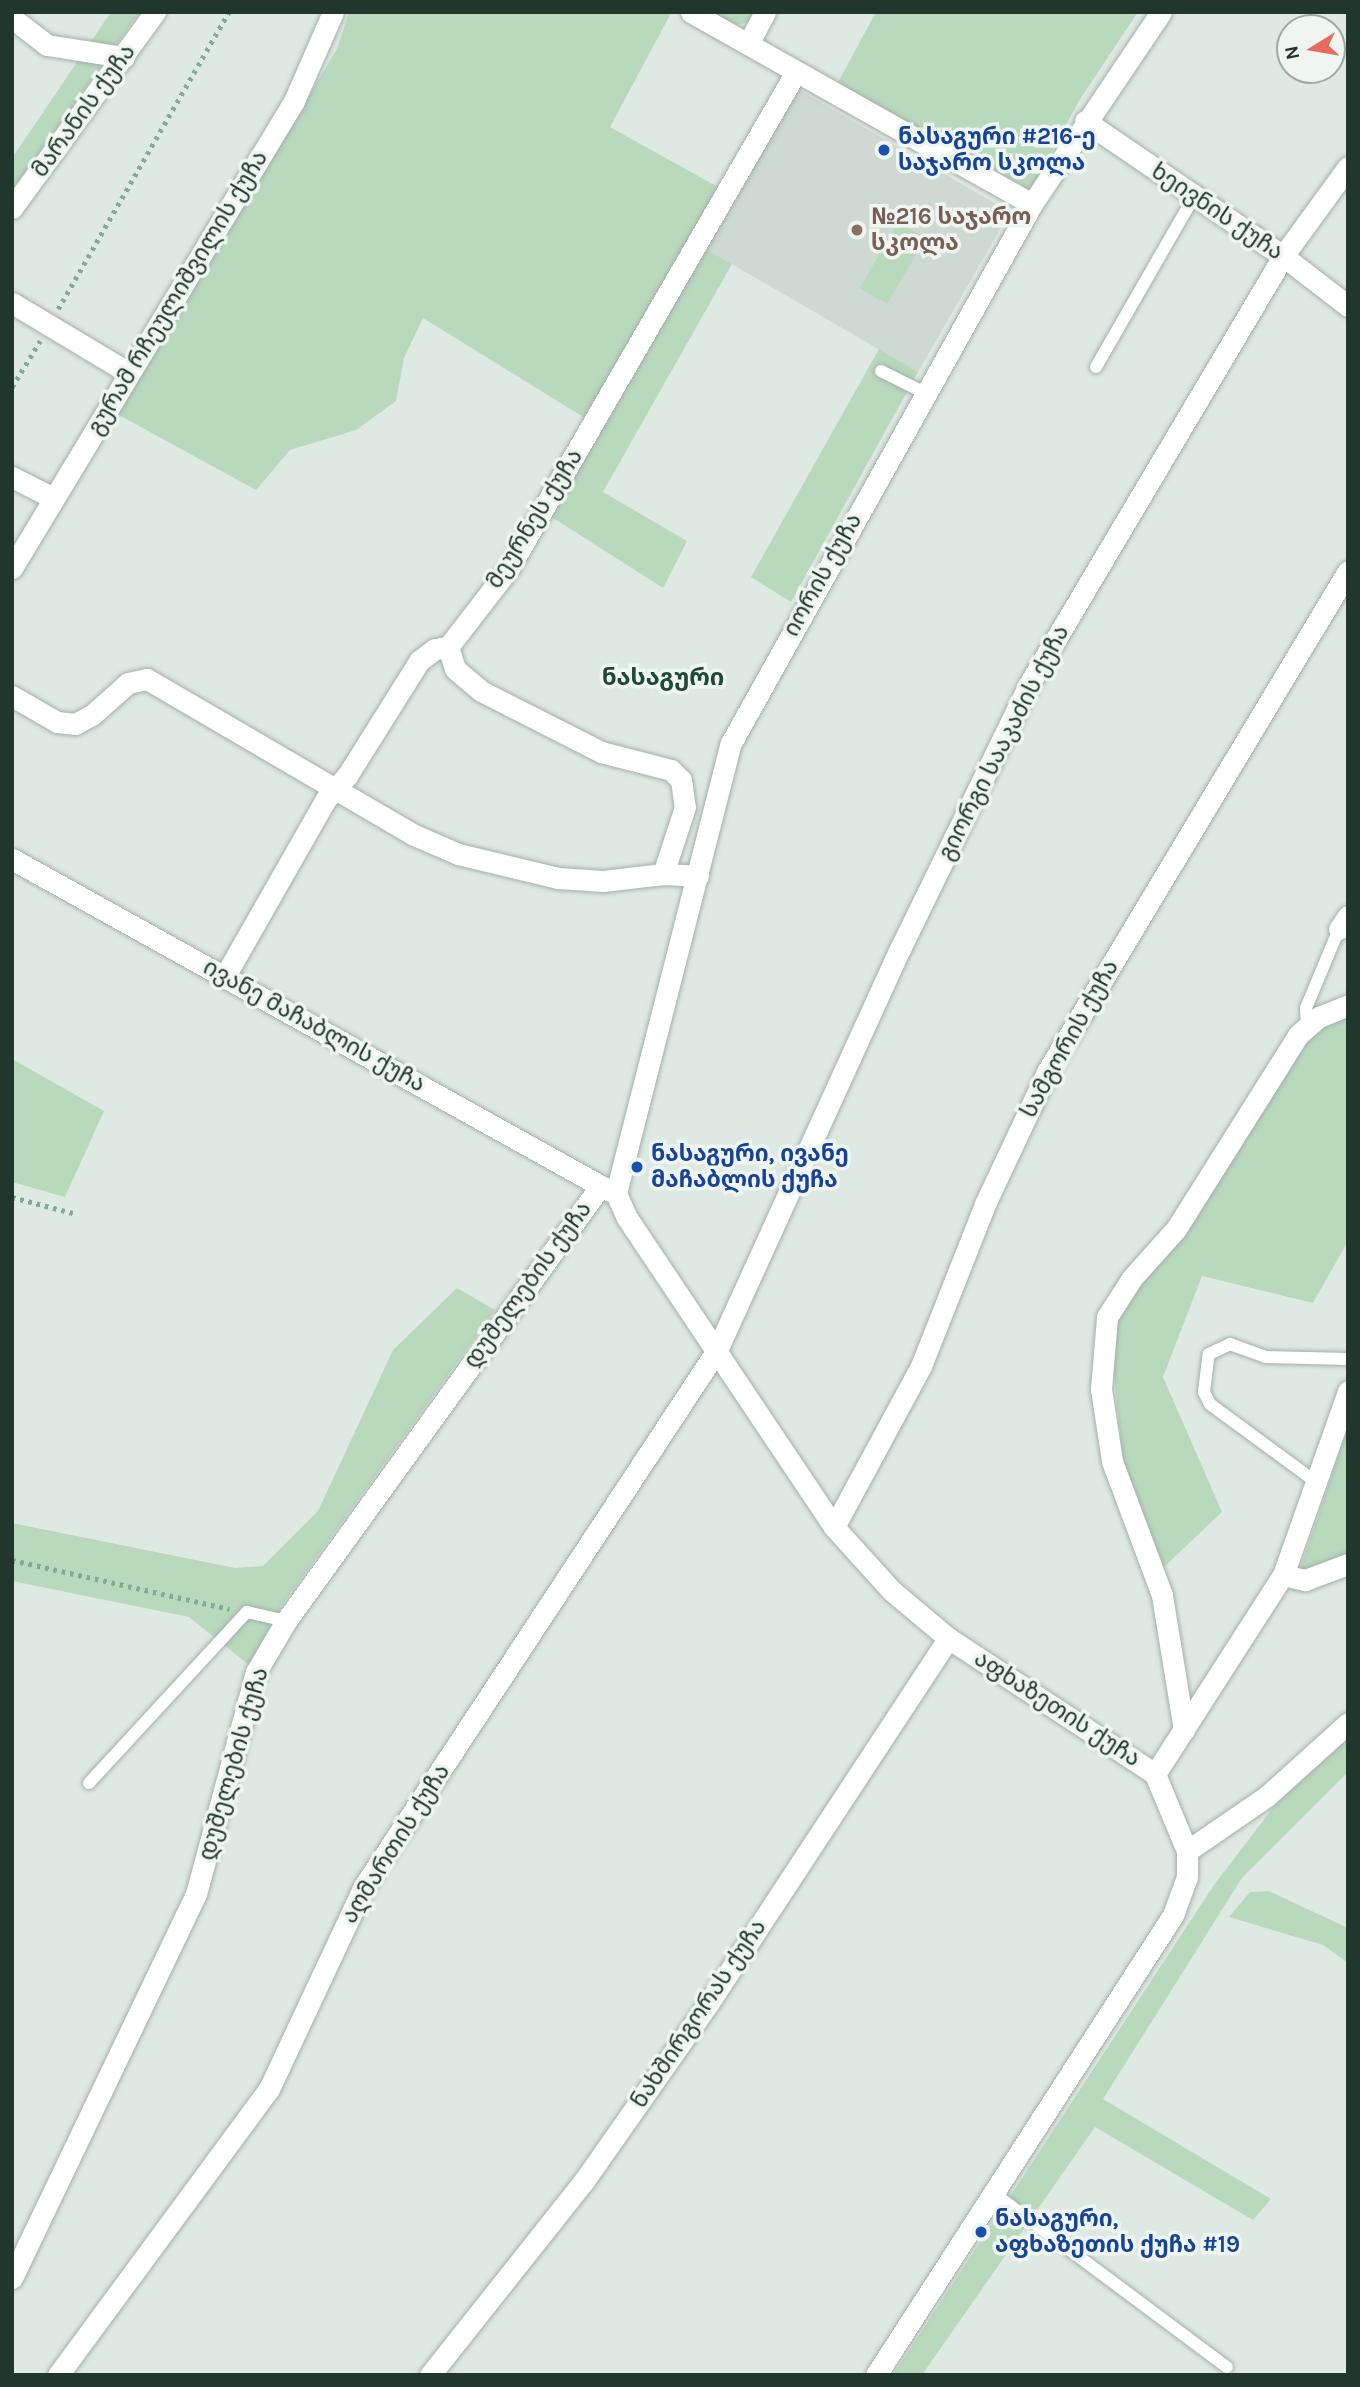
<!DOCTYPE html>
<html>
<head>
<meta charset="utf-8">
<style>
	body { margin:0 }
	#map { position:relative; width:1360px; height:2387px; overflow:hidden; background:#dfe9e3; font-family:Karla,"Noto Sans Georgian",sans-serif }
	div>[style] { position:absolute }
	.built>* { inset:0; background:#cdd9d2 }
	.green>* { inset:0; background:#b9d9bd }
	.path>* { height:4.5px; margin-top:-2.25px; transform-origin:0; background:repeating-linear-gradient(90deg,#82aa97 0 3.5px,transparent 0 8.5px) }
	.roads { filter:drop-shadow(0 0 2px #a2b0a9) drop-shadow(0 0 2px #a2b0a9) }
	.lane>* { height:12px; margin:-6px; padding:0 6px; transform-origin:6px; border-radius:6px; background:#fff }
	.street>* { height:21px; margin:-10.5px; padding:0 10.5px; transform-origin:10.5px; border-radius:10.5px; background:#fff }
	.secondary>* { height:21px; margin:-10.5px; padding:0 10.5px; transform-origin:10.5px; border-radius:10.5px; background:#fff }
	.dots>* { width:19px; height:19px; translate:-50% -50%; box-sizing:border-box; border:4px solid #eff6f1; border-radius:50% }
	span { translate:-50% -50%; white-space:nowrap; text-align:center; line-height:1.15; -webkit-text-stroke:7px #eff6f1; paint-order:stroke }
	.street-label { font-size:23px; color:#21372e }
	.transit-label { font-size:23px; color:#164399; font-weight:700 }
	.left { translate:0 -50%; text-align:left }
	.education-label { font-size:23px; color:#785e54; font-weight:700 }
	.neighbourhood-label { font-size:24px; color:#1f4837; font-weight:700 }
	.frame { position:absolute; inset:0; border:14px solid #21372e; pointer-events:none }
	.north { position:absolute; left:1276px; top:14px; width:70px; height:70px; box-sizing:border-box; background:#eff6f1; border:2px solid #9daaa3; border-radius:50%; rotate:259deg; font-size:19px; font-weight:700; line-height:28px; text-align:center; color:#21372e }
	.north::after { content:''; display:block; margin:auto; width:24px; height:32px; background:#e76b5f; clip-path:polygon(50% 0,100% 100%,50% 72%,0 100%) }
</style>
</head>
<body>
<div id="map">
	<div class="built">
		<div style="clip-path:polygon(796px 88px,1010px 212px,918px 372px,704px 248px)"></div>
	</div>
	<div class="green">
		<div style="clip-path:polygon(111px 12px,140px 12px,12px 190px,12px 158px)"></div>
		<div style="clip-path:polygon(349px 12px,667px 12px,670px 15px,610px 127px,718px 187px,588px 420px,423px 318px,404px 358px,396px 401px,356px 430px,290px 450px,256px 490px,117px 414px,337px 49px)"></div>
		<div style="clip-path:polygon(711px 12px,755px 12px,749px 22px,737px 25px)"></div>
		<div style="clip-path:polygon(876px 12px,1138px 12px,1079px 101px,1031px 190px,836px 86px)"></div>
		<div style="clip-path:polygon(898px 222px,926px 238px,887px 304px,860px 288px)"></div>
		<div style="clip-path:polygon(704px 248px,732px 264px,603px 492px,687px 541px,663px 588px,550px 516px)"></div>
		<div style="clip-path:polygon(879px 349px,918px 372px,791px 602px,751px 577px)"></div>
		<div style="clip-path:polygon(1348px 1014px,1348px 1241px,1313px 1303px,1202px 1276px,1163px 1377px,1222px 1512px,1164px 1567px,1123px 1460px,1111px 1347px,1122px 1307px,1307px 1039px,1329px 1021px)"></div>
		<div style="clip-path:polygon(12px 1059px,104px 1111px,65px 1197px,12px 1182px)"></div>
		<div style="clip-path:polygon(457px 1288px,495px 1310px,282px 1605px,249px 1665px,189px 1617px,12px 1581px,12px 1523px,235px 1568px,263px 1566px,318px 1511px,393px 1350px)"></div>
		<div style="clip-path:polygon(1348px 1426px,1348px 1574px,1292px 1592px,1319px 1514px)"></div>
		<div style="clip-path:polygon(1348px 1738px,1348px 1772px,1242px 1878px,1103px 2099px,1271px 2199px,1253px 2220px,1095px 2127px,922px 2375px,893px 2375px,1214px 1885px,1275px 1805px)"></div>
		<div style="clip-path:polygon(1269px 1891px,1348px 1928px,1348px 1963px,1323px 1945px,1229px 1917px,1250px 1892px)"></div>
	</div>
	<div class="path">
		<div style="left:58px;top:309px;width:343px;rotate:-60.1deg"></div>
		<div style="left:12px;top:387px;width:54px;rotate:-58.7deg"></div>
		<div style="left:12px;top:1197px;width:63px;rotate:14.7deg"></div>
		<div style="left:12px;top:1560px;width:223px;rotate:12.7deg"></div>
	</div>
	<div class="roads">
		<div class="lane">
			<div style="left:1096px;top:367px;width:195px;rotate:-60.1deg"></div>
			<div style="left:881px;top:371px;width:47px;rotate:26.6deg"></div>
			<div style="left:1307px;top:1026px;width:18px;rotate:-93deg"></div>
			<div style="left:1306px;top:1008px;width:86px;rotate:-67.3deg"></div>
			<div style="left:1316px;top:1482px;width:132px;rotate:-143.7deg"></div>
			<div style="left:1210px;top:1404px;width:13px;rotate:-117deg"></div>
			<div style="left:1204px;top:1392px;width:38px;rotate:-83deg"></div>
			<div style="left:1209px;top:1354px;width:23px;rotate:-25deg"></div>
			<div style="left:1230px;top:1344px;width:37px;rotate:20deg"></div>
			<div style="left:1265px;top:1357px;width:83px;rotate:1.4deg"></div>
			<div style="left:89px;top:1783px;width:233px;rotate:-47.3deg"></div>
			<div style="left:247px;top:1612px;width:40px;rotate:13deg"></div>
			<div style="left:996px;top:2195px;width:288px;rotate:36.7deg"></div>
		</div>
		<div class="street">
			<div style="left:691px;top:12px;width:391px;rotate:29.4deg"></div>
			<div style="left:12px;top:18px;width:44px;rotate:37.6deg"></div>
			<div style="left:47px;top:45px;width:78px;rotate:8.9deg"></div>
			<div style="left:748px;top:44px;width:36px;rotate:-62deg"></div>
			<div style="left:1085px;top:121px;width:240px;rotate:34.3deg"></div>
			<div style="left:1283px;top:256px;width:82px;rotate:37.6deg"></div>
			<div style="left:12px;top:208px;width:243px;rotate:-53.9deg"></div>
			<div style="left:12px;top:303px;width:136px;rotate:30.9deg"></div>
			<div style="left:12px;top:477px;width:46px;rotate:27.1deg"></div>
			<div style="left:12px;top:568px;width:546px;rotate:-58.87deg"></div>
			<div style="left:294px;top:101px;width:97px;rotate:-66.3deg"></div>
			<div style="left:448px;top:647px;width:23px;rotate:72deg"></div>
			<div style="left:455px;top:669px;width:34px;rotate:40deg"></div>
			<div style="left:481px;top:691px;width:135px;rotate:26.9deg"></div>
			<div style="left:601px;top:752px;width:72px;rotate:14.4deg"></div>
			<div style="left:671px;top:770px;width:14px;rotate:45deg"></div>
			<div style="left:681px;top:780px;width:27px;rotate:82deg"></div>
			<div style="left:685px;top:807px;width:71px;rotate:108.2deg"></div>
			<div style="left:12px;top:696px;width:52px;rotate:30deg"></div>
			<div style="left:57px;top:722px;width:18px;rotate:6deg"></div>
			<div style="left:75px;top:724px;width:19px;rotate:-28deg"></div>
			<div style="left:92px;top:715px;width:48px;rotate:-41.6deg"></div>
			<div style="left:128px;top:683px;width:19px;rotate:-12deg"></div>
			<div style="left:147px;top:679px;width:307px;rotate:30.3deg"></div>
			<div style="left:412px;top:834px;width:50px;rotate:23.5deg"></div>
			<div style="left:458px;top:854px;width:103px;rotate:13.5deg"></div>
			<div style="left:558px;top:878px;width:45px;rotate:3.8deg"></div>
			<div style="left:603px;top:881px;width:60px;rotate:-6.7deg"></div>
			<div style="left:663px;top:874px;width:35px;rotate:3deg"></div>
			<div style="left:12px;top:859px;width:684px;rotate:29.04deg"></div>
			<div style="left:1339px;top:929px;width:16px;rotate:-55deg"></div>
			<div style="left:225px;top:976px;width:204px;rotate:-60.3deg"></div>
			<div style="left:326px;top:799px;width:31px;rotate:-48deg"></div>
			<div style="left:347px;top:776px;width:136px;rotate:-57.9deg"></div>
			<div style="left:419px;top:661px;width:20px;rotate:-37deg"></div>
			<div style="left:435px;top:649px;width:13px;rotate:-9deg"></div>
			<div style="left:448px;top:647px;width:100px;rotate:-52.3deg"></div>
			<div style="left:509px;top:568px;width:573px;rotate:-59.95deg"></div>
			<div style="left:834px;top:1527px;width:183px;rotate:-61.6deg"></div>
			<div style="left:921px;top:1366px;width:174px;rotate:-68.4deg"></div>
			<div style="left:985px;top:1204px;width:146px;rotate:-64.8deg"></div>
			<div style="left:1047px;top:1072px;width:584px;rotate:-59deg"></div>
			<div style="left:1283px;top:1575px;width:23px;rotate:13deg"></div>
			<div style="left:1305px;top:1580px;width:46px;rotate:-20.4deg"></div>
			<div style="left:1184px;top:1730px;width:137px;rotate:-99.3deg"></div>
			<div style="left:1162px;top:1595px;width:143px;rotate:-110.5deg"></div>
			<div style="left:1112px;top:1461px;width:73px;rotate:-98.7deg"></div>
			<div style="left:1101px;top:1389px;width:72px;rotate:-85.2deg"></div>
			<div style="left:1107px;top:1317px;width:46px;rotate:-57.3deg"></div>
			<div style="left:1132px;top:1278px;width:66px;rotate:-48.1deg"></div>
			<div style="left:1176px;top:1229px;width:229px;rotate:-57.8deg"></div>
			<div style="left:1298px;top:1035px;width:28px;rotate:-41deg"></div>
			<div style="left:1319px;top:1017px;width:31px;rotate:-22deg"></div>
			<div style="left:1155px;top:1774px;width:237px;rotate:-57.3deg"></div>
			<div style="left:1283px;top:1575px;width:195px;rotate:-70.5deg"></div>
			<div style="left:1187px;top:1851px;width:97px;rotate:-34.5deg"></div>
			<div style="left:1267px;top:1796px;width:109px;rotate:-42deg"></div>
			<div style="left:12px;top:2278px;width:426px;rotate:-64.4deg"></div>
			<div style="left:196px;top:1894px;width:230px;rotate:-74.9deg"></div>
			<div style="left:256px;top:1672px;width:59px;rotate:-59.5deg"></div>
			<div style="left:286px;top:1621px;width:534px;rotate:-54.14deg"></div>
			<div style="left:58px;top:2375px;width:355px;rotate:-53.6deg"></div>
			<div style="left:269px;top:2089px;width:222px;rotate:-64.9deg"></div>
			<div style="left:363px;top:1888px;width:644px;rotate:-56.66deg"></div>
			<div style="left:717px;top:1350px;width:441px;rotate:-65.5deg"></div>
			<div style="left:900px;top:949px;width:292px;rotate:-64deg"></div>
			<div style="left:1028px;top:686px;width:500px;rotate:-59.3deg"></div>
			<div style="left:1283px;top:256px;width:110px;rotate:-53.9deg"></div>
			<div style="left:430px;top:2375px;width:248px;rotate:-51.6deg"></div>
			<div style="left:584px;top:2181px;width:216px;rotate:-55deg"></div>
			<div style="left:708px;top:2004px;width:438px;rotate:-56.7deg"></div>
		</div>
		<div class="secondary">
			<div style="left:876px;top:2375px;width:548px;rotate:-57.15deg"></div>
			<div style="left:1173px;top:1915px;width:40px;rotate:-69.8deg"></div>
			<div style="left:1187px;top:1877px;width:26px;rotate:-90deg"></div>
			<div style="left:1187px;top:1851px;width:83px;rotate:-112.6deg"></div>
			<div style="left:1155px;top:1774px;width:248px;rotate:-146.7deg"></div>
			<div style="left:948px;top:1638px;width:73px;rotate:-140deg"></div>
			<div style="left:892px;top:1591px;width:86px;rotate:-132.2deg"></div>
			<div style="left:834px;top:1527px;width:372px;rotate:-123.8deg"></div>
			<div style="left:627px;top:1218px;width:27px;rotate:-114deg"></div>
			<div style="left:616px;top:1193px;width:464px;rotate:-75.7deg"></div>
			<div style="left:731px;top:743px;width:617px;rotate:-60.82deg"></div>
			<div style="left:1032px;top:204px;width:231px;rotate:-56.1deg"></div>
		</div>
	</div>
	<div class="dots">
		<div style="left:884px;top:150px;background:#1a4fb4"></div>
		<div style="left:857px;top:230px;background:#8d6e63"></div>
		<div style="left:637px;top:1167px;background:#1a4fb4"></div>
		<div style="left:981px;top:2232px;background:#1a4fb4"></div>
	</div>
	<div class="street-label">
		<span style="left:84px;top:111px;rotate:-54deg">მარანის ქუჩა</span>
		<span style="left:1217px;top:212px;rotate:34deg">ხეივნის ქუჩა</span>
		<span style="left:178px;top:293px;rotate:-59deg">გურამ რჩეულიშვილის ქუჩა</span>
		<span style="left:535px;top:519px;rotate:-58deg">მეურნეს ქუჩა</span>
		<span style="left:823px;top:575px;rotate:-61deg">იორის ქუჩა</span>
		<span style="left:1004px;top:743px;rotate:-63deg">გიორგი სააკაძის ქუჩა</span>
		<span style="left:314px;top:1026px;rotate:29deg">ივანე მაჩაბლის ქუჩა</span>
		<span style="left:1070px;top:1039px;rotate:-61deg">სამგორის ქუჩა</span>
		<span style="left:528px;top:1285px;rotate:-54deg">დუშელების ქუჩა</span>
		<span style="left:1057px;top:1709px;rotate:33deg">აფხაზეთის ქუჩა</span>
		<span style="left:234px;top:1764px;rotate:-74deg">დუშელების ქუჩა</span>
		<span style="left:396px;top:1844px;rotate:-58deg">აღმართის ქუჩა</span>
		<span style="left:699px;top:2014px;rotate:-56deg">ნახშირგორას ქუჩა</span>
	</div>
	<div class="transit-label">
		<span class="left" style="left:898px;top:150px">ნასაგური #216-ე<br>საჯარო სკოლა</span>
		<span class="left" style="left:651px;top:1167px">ნასაგური, ივანე<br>მაჩაბლის ქუჩა</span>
		<span class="left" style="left:995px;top:2232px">ნასაგური,<br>აფხაზეთის ქუჩა #19</span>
	</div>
	<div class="education-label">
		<span class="left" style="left:871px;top:230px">№216 საჯარო<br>სკოლა</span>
	</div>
	<div class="neighbourhood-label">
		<span style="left:663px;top:678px">ნასაგური</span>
	</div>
	<div class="frame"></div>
	<div class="north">N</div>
</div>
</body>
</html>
